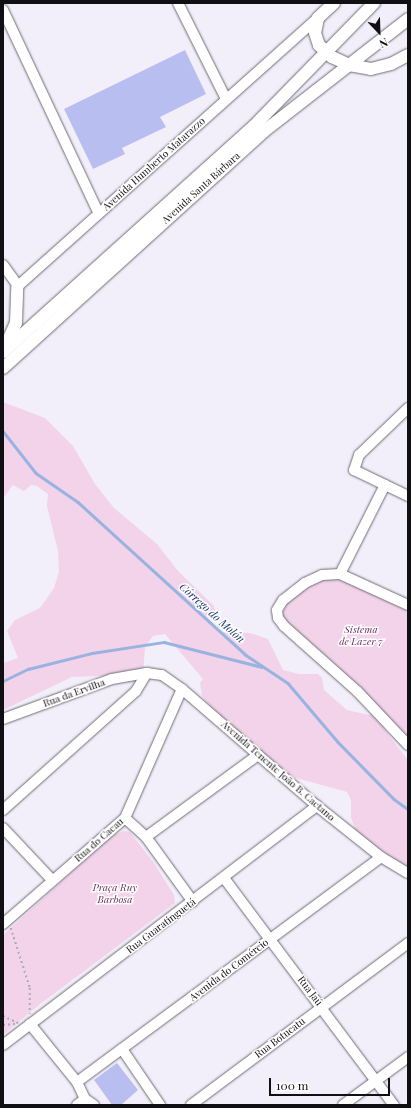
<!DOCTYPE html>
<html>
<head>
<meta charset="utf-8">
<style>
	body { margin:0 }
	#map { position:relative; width:411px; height:1108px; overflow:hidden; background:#f2effb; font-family:"Playfair Display",serif }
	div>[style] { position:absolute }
	.green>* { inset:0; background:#f2d3e9 }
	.stream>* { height:2.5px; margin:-1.25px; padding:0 1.25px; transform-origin:1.25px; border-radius:1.25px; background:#98b3e0 }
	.building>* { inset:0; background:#b9bef1 }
	.path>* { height:1.5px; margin-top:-0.75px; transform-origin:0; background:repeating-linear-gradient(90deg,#adabb5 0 2px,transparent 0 5px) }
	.roads { filter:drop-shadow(0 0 1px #6e6b75) drop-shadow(0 0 1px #6e6b75) }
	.minor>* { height:10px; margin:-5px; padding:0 5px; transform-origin:5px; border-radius:5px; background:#fff }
	.major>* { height:12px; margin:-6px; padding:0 6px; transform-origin:6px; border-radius:6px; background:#fff }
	span { translate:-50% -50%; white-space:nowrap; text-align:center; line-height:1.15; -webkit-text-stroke:3px #fff; paint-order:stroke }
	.street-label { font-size:10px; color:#100f13 }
	.park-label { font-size:10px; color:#682f5c; font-style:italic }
	.water-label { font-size:11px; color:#1a386f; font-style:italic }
	.frame { position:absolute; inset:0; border:4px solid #100f13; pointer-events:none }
	.north { position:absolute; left:359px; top:12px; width:40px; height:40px; -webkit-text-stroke:3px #fff; paint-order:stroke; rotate:157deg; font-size:11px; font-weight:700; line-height:16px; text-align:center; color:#100f13 }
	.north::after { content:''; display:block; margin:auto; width:14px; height:18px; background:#100f13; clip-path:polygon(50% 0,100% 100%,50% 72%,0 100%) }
	.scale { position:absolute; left:269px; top:1078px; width:121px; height:18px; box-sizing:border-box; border:2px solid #100f13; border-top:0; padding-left:5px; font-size:12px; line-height:14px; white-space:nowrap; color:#100f13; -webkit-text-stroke:3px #fff; paint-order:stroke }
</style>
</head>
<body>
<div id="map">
	<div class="green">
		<div style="clip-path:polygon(3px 402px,45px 418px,73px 446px,95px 484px,114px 508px,157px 544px,178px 571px,213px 605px,218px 616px,205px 615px,221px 632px,250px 633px,268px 639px,283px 670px,299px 674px,318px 674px,322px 678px,324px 690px,347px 710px,369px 715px,375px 713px,301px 641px,277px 610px,305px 583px,340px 574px,408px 605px,408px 743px,380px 717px,384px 729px,408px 760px,408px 872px,374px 850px,355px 829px,351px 817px,351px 800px,347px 792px,289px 776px,225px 724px,202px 696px,200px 683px,203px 679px,165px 634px,153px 636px,145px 647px,143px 674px,72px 677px,3px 710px,3px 663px,18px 658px,7px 631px,15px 620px,40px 608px,54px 588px,59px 572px,58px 551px,47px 506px,48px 494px,37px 486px,31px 485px,24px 491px,13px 485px,3px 498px)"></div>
		<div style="clip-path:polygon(124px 831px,130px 832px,154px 863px,174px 895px,175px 903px,39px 1005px,3px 1035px,3px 935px,111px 836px)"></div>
	</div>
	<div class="stream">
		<div style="left:3px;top:431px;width:53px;rotate:51.8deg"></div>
		<div style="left:36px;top:473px;width:51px;rotate:34.6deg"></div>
		<div style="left:78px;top:502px;width:227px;rotate:42.3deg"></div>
		<div style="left:246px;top:655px;width:50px;rotate:33.7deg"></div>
		<div style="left:288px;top:683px;width:77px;rotate:49.7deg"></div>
		<div style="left:338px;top:742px;width:80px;rotate:45.5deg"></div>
		<div style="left:394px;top:799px;width:17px;rotate:36deg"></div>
		<div style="left:3px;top:681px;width:28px;rotate:-26deg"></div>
		<div style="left:28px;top:669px;width:66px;rotate:-14deg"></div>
		<div style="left:92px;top:653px;width:73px;rotate:-8.7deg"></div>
		<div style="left:164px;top:642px;width:101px;rotate:14.3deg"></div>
	</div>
	<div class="building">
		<div style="clip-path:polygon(185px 50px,206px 94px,160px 117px,166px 127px,122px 148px,125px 154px,93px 169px,64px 109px)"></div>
		<div style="clip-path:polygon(117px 1063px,138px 1090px,121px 1105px,112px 1105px,94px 1080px)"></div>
	</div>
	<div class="path">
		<div style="left:11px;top:928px;width:63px;rotate:72.4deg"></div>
		<div style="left:30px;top:988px;width:26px;rotate:90deg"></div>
		<div style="left:3px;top:1016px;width:17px;rotate:25deg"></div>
		<div style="left:3px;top:1025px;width:12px;rotate:-5deg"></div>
	</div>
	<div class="roads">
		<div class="minor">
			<div style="left:178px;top:3px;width:107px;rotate:63.4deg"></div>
			<div style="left:3px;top:10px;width:225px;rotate:64.8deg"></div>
			<div style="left:3px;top:265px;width:26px;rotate:54deg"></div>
			<div style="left:18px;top:286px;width:402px;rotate:-41.8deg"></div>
			<div style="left:408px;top:408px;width:68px;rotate:136.2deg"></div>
			<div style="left:359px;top:455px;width:16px;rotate:108deg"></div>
			<div style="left:354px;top:470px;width:60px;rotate:25.7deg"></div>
			<div style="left:340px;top:574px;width:100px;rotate:-63.2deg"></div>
			<div style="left:408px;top:605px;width:75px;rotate:-155.5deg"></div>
			<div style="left:340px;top:574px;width:18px;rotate:177deg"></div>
			<div style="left:322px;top:575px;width:19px;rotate:155deg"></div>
			<div style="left:305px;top:583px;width:28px;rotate:142deg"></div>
			<div style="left:283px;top:600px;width:12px;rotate:121deg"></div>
			<div style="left:277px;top:610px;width:8px;rotate:83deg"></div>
			<div style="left:278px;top:618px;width:10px;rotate:53deg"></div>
			<div style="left:284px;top:626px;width:98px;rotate:41.7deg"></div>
			<div style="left:357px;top:691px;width:74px;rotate:46.6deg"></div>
			<div style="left:3px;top:719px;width:116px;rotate:-20.2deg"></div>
			<div style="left:112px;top:679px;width:36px;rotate:-10deg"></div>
			<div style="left:147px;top:673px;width:15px;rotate:8deg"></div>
			<div style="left:162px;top:675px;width:24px;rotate:35deg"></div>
			<div style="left:182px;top:689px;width:179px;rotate:40.9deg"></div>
			<div style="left:317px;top:806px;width:82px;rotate:38.6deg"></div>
			<div style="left:381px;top:857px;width:31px;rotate:31deg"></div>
			<div style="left:3px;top:810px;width:178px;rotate:-41.8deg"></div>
			<div style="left:136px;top:691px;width:21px;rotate:-59deg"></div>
			<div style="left:125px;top:818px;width:28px;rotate:42deg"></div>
			<div style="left:146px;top:837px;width:80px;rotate:54.1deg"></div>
			<div style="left:3px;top:828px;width:71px;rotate:46.7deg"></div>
			<div style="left:146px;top:837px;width:139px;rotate:-36.2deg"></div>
			<div style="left:224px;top:878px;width:284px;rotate:53.2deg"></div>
			<div style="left:3px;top:924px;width:162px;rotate:-41deg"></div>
			<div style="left:125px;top:818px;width:141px;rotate:-66.2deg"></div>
			<div style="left:30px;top:1024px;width:75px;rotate:51deg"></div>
			<div style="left:77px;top:1082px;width:19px;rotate:65deg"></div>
			<div style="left:85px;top:1099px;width:11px;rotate:34deg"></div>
			<div style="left:3px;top:1045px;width:395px;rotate:-37.3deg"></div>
			<div style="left:122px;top:1049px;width:68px;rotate:55.8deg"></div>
			<div style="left:77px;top:1082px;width:378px;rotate:-36.5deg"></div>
			<div style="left:77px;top:1105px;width:10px;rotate:-37deg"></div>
			<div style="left:191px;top:1105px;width:271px;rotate:-36.7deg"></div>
			<div style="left:343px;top:1105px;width:81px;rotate:-36.4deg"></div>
		</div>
		<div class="major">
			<div style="left:334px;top:3px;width:22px;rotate:137deg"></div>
			<div style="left:318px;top:18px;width:15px;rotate:101deg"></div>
			<div style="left:315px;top:33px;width:13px;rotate:72deg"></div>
			<div style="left:319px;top:45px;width:18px;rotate:43deg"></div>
			<div style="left:332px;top:57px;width:19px;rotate:25deg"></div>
			<div style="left:349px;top:65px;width:22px;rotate:10deg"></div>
			<div style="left:371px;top:69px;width:21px;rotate:-14deg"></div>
			<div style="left:391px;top:64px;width:19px;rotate:-28deg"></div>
			<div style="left:6px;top:345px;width:24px;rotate:-66deg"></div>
			<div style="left:16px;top:323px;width:36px;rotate:-88deg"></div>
			<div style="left:3px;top:352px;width:338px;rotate:-42deg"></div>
			<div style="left:254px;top:126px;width:172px;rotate:-45.7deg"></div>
			<div style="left:3px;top:368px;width:351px;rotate:-42.2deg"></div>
			<div style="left:263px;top:132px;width:184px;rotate:-37.9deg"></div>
		</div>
	</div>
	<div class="street-label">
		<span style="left:154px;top:164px;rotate:-42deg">Avenida Humberto Matarazzo</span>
		<span style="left:201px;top:188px;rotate:-42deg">Avenida Santa Bárbara</span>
		<span style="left:74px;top:693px;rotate:-20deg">Rua da Ervilha</span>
		<span style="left:278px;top:771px;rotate:41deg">Avenida Tenente João B. Caetano</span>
		<span style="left:99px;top:840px;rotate:-41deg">Rua do Cacau</span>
		<span style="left:161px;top:926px;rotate:-37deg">Rua Guaratinguetá</span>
		<span style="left:229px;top:970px;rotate:-37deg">Avenida do Comércio</span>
		<span style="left:310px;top:991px;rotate:53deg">Rua Jaú</span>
		<span style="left:280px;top:1038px;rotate:-37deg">Rua Botucatu</span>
	</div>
	<div class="park-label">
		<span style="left:361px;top:635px">Sistema<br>de Lazer 7</span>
		<span style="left:115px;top:893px">Praça Ruy<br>Barbosa</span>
	</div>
	<div class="water-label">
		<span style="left:212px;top:613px;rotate:42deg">Córrego do Molón</span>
	</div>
	<div class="frame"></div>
	<div class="north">N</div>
	<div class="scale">100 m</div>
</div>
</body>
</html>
